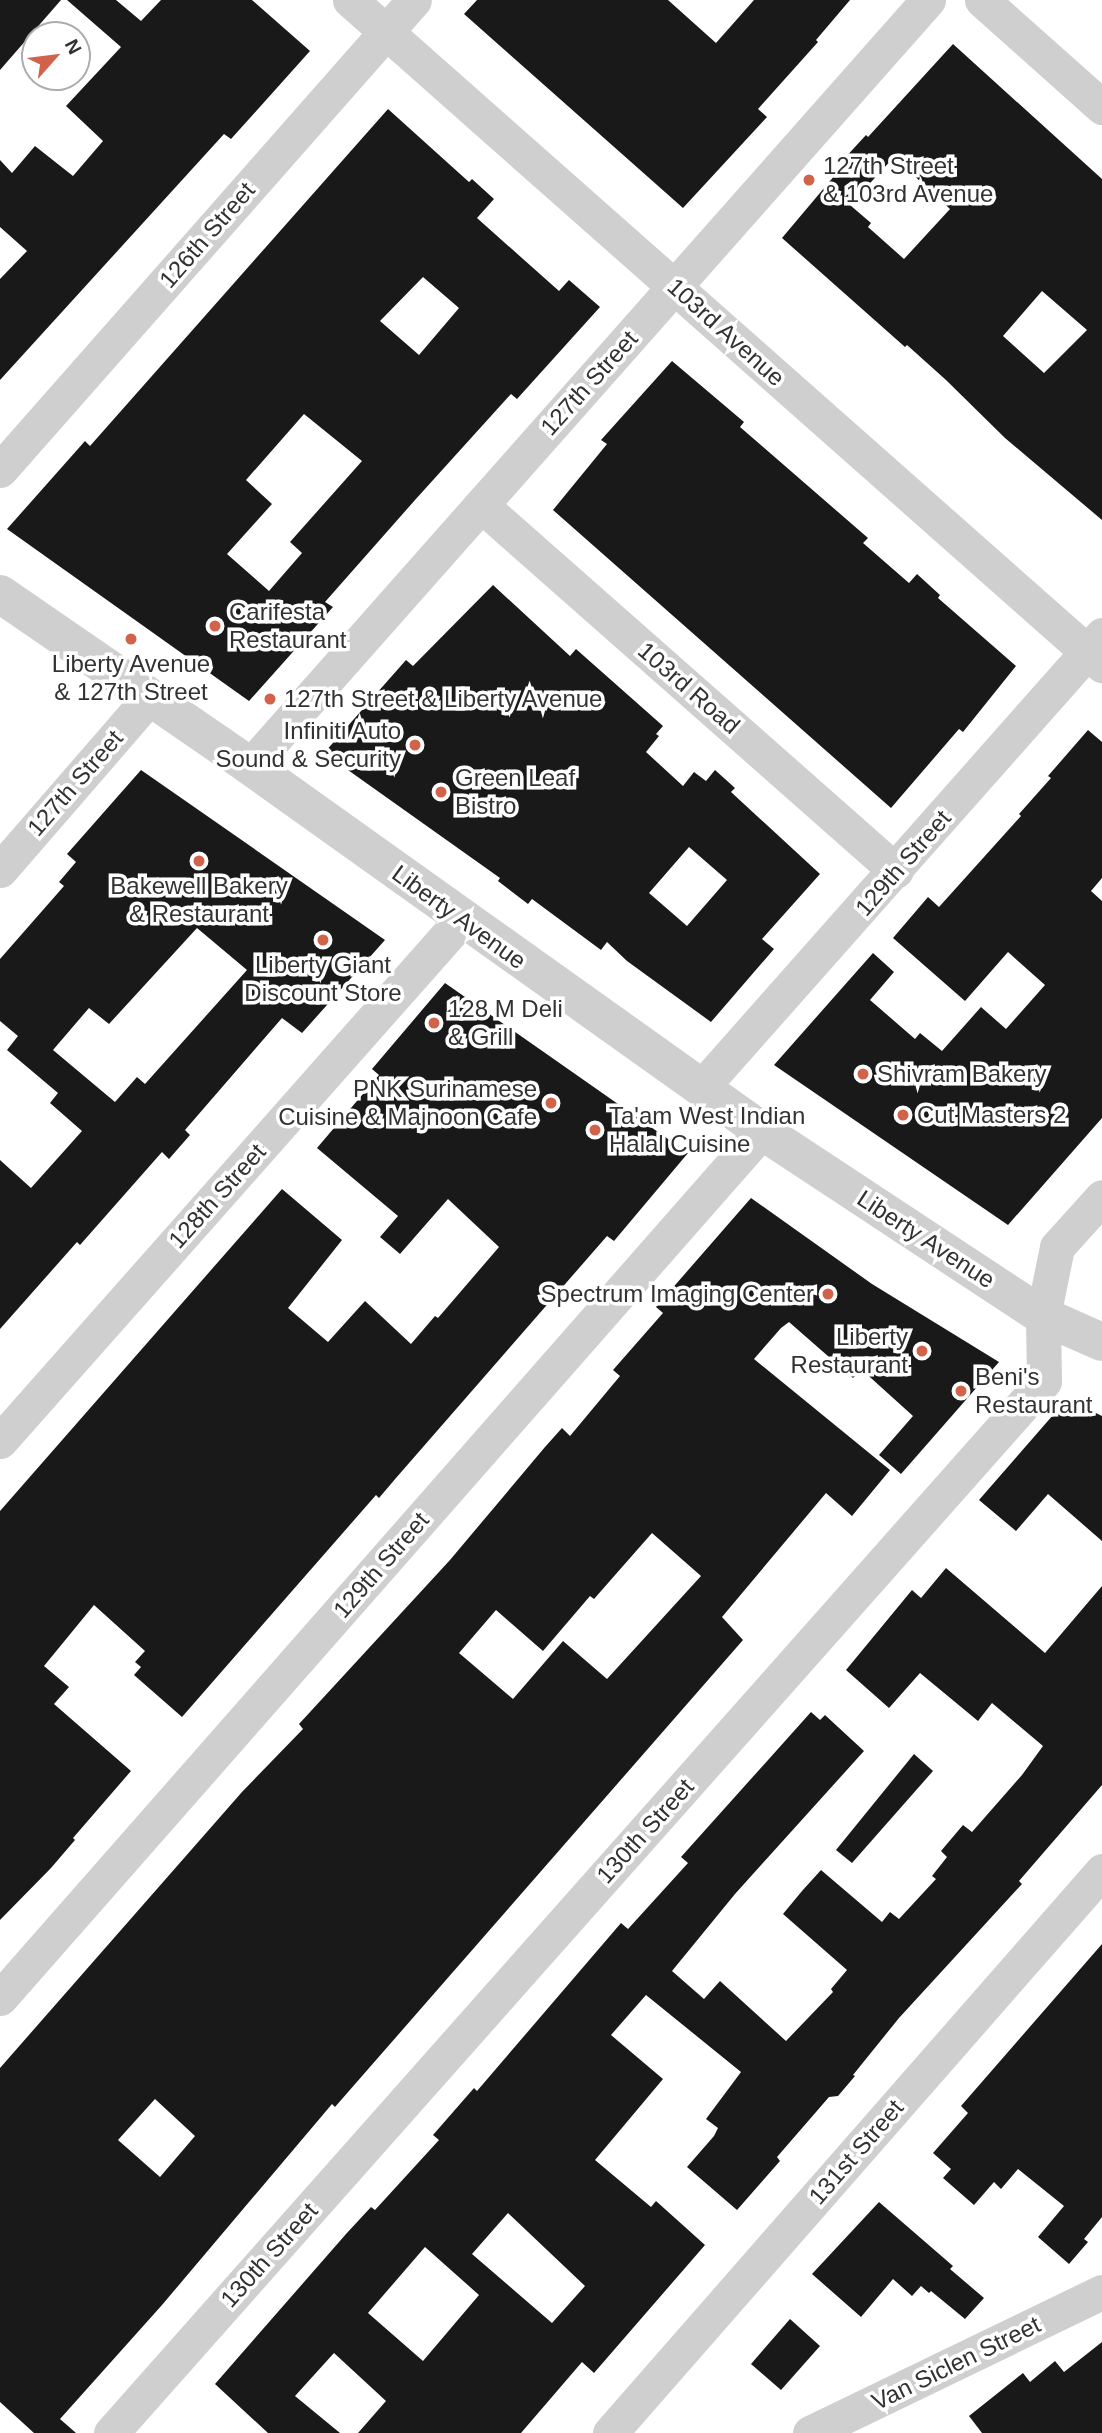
<!DOCTYPE html>
<html>
<head>
<meta charset="utf-8">
<style>
	body { margin:0 }
	#map { position:relative; width:1102px; height:2433px; overflow:hidden; background:#fff; font-family:Helvetica,sans-serif }
	div>[style] { position:absolute }
	.building>* { inset:0; background:#191919 }
	.minor>* { height:35px; margin:-17.5px; padding:0 17.5px; transform-origin:17.5px; border-radius:17.5px; background:#cfcfcf }
	.tertiary>* { height:38px; margin:-19px; padding:0 19px; transform-origin:19px; border-radius:19px; background:#cfcfcf }
	.dots>* { width:19px; height:19px; translate:-50% -50%; box-sizing:border-box; border:4px solid #fff; border-radius:50% }
	span { translate:-50% -50%; white-space:nowrap; text-align:center; line-height:1.15; -webkit-text-stroke:7px #fff; paint-order:stroke }
	.poi-label { font-size:24px; color:#323232 }
	.left { translate:0 -50%; text-align:left }
	.right { translate:-100% -50%; text-align:right }
	.street-label { font-size:24px; color:#323232 }
	.north { position:absolute; left:21px; top:21px; width:70px; height:70px; box-sizing:border-box; background:#fff; border:2px solid #adadad; border-radius:50%; rotate:62deg; font-size:19px; font-weight:700; line-height:28px; text-align:center; color:#323232 }
	.north::after { content:''; display:block; margin:auto; width:24px; height:32px; background:#d2634b; clip-path:polygon(50% 0,100% 100%,50% 72%,0 100%) }
</style>
</head>
<body>
<div id="map">
	<div class="building">
		<div style="clip-path:polygon(0 0,61px 0,0 70px)"></div>
		<div style="clip-path:polygon(67px 0,116px 0,141px 21px,161px 0,252px 0,310px 51px,231px 139px,224px 134px,0 380px,0 279px,27px 251px,0 227px,0 160px,12px 173px,35px 146px,73px 176px,103px 141px,66px 106px,121px 47px)"></div>
		<div style="clip-path:polygon(477px 0,668px 0,716px 43px,754px 0,850px 0,816px 40px,818px 42px,758px 109px,767px 117px,683px 208px,464px 14px)"></div>
		<div style="clip-path:polygon(evenodd,953px 44px,1102px 179px,1102px 520px,1005px 438px,946px 380px,907px 345px,905px 347px,782px 238px,846px 162px,843px 160px,866px 135px,868px 137px,953px 44px,894px 157px,950px 209px,904px 259px,868px 227px,871px 223px,850px 205px,894px 157px,953px 44px,1042px 291px,1087px 330px,1044px 373px,1003px 336px,1042px 291px)"></div>
		<div style="clip-path:polygon(evenodd,388px 109px,469px 182px,472px 179px,494px 199px,477px 218px,559px 291px,569px 280px,600px 307px,517px 399px,511px 394px,415px 500px,325px 602px,333px 607px,249px 701px,7px 529px,85px 441px,90px 446px,388px 109px,423px 277px,459px 308px,419px 355px,380px 321px,423px 277px,388px 109px,304px 414px,362px 461px,290px 542px,302px 553px,269px 591px,227px 554px,272px 504px,246px 480px,304px 414px)"></div>
		<div style="clip-path:polygon(672px 361px,744px 422px,740px 427px,868px 538px,863px 543px,909px 583px,917px 574px,940px 595px,938px 598px,1016px 666px,963px 732px,959px 729px,891px 808px,553px 510px,607px 444px,601px 440px)"></div>
		<div style="clip-path:polygon(evenodd,493px 585px,570px 656px,576px 649px,663px 726px,656px 734px,659px 736px,646px 752px,683px 786px,694px 772px,706px 781px,715px 770px,735px 788px,731px 792px,820px 874px,762px 939px,774px 949px,711px 1022px,627px 961px,607px 942px,601px 950px,532px 899px,528px 904px,498px 881px,500px 878px,324px 753px,406px 660px,413px 666px,493px 585px,689px 847px,727px 880px,687px 926px,649px 893px,689px 847px)"></div>
		<div style="clip-path:polygon(1088px 730px,1102px 742px,1102px 878px,1091px 891px,1102px 901px,1102px 1118px,1008px 1225px,774px 1065px,873px 953px,894px 972px,870px 1000px,915px 1039px,920px 1033px,942px 1051px,981px 1007px,1006px 1029px,1045px 985px,1008px 952px,965px 1001px,893px 938px,928px 897px,939px 907px,1021px 816px,1019px 814px,1051px 778px,1048px 776px)"></div>
		<div style="clip-path:polygon(evenodd,141px 770px,385px 940px,302px 1033px,282px 1018px,185px 1130px,190px 1135px,169px 1159px,162px 1152px,80px 1245px,77px 1242px,0 1329px,0 1160px,31px 1188px,82px 1131px,50px 1103px,58px 1093px,7px 1050px,18px 1036px,0 1021px,0 959px,64px 886px,59px 882px,76px 862px,67px 854px,141px 770px,197px 928px,247px 970px,145px 1084px,137px 1077px,115px 1102px,53px 1050px,89px 1008px,109px 1024px,197px 928px)"></div>
		<div style="clip-path:polygon(445px 983px,688px 1153px,614px 1241px,607px 1236px,396px 1478px,379px 1498px,376px 1495px,182px 1717px,134px 1675px,141px 1667px,135px 1662px,145px 1651px,94px 1605px,44px 1666px,69px 1687px,54px 1704px,131px 1771px,73px 1838px,75px 1840px,51px 1868px,0 1920px,0 1511px,282px 1189px,342px 1240px,288px 1308px,328px 1342px,365px 1301px,411px 1344px,435px 1316px,438px 1318px,499px 1247px,448px 1199px,400px 1254px,380px 1237px,398px 1216px,317px 1148px,379px 1075px,372px 1069px)"></div>
		<div style="clip-path:polygon(evenodd,751px 1198px,872px 1284px,999px 1362px,901px 1474px,879px 1455px,913px 1416px,861px 1369px,853px 1378px,789px 1322px,781px 1328px,754px 1359px,890px 1470px,852px 1516px,826px 1493px,722px 1617px,743px 1640px,335px 2107px,332px 2104px,162px 2305px,60px 2419px,76px 2433px,34px 2433px,0 2402px,0 2068px,242px 1792px,303px 1729px,299px 1724px,450px 1560px,545px 1447px,562px 1428px,570px 1436px,620px 1376px,613px 1370px,663px 1313px,656px 1307px,751px 1198px,652px 1533px,701px 1576px,607px 1679px,563px 1641px,513px 1699px,459px 1653px,496px 1610px,543px 1651px,590px 1596px,594px 1599px,652px 1533px,751px 1198px,155px 2099px,195px 2136px,160px 2177px,118px 2140px,155px 2099px)"></div>
		<div style="clip-path:polygon(1067px 1399px,1102px 1416px,1102px 1541px,1048px 1494px,1016px 1531px,979px 1500px)"></div>
		<div style="clip-path:polygon(evenodd,946px 1568px,1045px 1653px,1102px 1586px,1102px 1785px,1019px 1881px,1022px 1884px,899px 2018px,853px 2075px,855px 2076px,838px 2096px,829px 2097px,777px 2157px,780px 2161px,737px 2210px,687px 2167px,714px 2136px,718px 2128px,706px 2119px,741px 2072px,646px 1995px,611px 2035px,663px 2079px,595px 2160px,651px 2207px,656px 2201px,705px 2245px,594px 2373px,582px 2362px,521px 2433px,358px 2433px,386px 2401px,334px 2353px,295px 2396px,340px 2433px,268px 2433px,215px 2384px,346px 2234px,371px 2207px,375px 2210px,439px 2140px,433px 2135px,474px 2088px,477px 2091px,621px 1923px,628px 1929px,688px 1863px,681px 1857px,811px 1712px,820px 1720px,825px 1715px,864px 1751px,735px 1894px,672px 1971px,704px 1999px,720px 1981px,786px 2041px,833px 1992px,831px 1989px,847px 1970px,783px 1914px,802px 1891px,821px 1870px,882px 1922px,890px 1912px,899px 1919px,936px 1879px,932px 1876px,947px 1857px,941px 1851px,963px 1825px,972px 1832px,1022px 1775px,1043px 1746px,992px 1703px,978px 1721px,920px 1673px,889px 1708px,846px 1670px,912px 1590px,921px 1598px,946px 1568px,508px 2213px,585px 2286px,552px 2323px,472px 2254px,508px 2213px,946px 1568px,425px 2247px,479px 2295px,423px 2361px,368px 2313px,425px 2247px)"></div>
		<div style="clip-path:polygon(914px 1754px,933px 1771px,852px 1863px,836px 1850px)"></div>
		<div style="clip-path:polygon(1102px 1944px,1102px 2217px,1084px 2239px,1088px 2242px,1069px 2264px,1038px 2237px,1064px 2206px,1018px 2169px,1001px 2189px,994px 2182px,974px 2205px,943px 2178px,951px 2169px,933px 2153px,968px 2113px,961px 2106px)"></div>
		<div style="clip-path:polygon(879px 2202px,953px 2266px,950px 2269px,984px 2298px,965px 2319px,931px 2291px,929px 2293px,921px 2286px,912px 2296px,893px 2279px,861px 2317px,812px 2274px)"></div>
		<div style="clip-path:polygon(790px 2319px,820px 2346px,781px 2390px,751px 2364px)"></div>
		<div style="clip-path:polygon(1102px 2342px,1102px 2433px,982px 2433px,969px 2416px,1023px 2373px,1030px 2382px,1055px 2361px,1064px 2372px)"></div>
	</div>
	<div class="minor">
		<div style="left:350px;top:0;width:1004px;rotate:41.49deg"></div>
		<div style="left:982px;top:0;width:161px;rotate:41.7deg"></div>
		<div style="left:0;top:470px;width:626px;rotate:-48.62deg"></div>
		<div style="left:481px;top:505px;width:553px;rotate:41.41deg"></div>
		<div style="left:250px;top:766px;width:1023px;rotate:-48.49deg"></div>
		<div style="left:0;top:870px;width:229px;rotate:-49.1deg"></div>
		<div style="left:701px;top:1088px;width:605px;rotate:-48.48deg"></div>
		<div style="left:0;top:1441px;width:697px;rotate:-48.49deg"></div>
		<div style="left:0;top:1998px;width:1154px;rotate:-48.69deg"></div>
		<div style="left:111px;top:2433px;width:1406px;rotate:-48.43deg"></div>
		<div style="left:1044px;top:1381px;width:65px;rotate:-90.9deg"></div>
		<div style="left:1043px;top:1316px;width:70px;rotate:-78.5deg"></div>
		<div style="left:1057px;top:1247px;width:67px;rotate:-48deg"></div>
		<div style="left:610px;top:2433px;width:747px;rotate:-48.8deg"></div>
		<div style="left:810px;top:2433px;width:324px;rotate:-25.8deg"></div>
	</div>
	<div class="tertiary">
		<div style="left:0;top:594px;width:303px;rotate:34.5deg"></div>
		<div style="left:250px;top:766px;width:629px;rotate:35.48deg"></div>
		<div style="left:762px;top:1131px;width:336px;rotate:33.4deg"></div>
		<div style="left:1043px;top:1316px;width:64px;rotate:23.8deg"></div>
	</div>
	<div class="dots">
		<div style="left:809px;top:180px;background:#d2634b"></div>
		<div style="left:215px;top:626px;background:#d2634b"></div>
		<div style="left:131px;top:639px;background:#d2634b"></div>
		<div style="left:270px;top:699px;background:#d2634b"></div>
		<div style="left:415px;top:745px;background:#d2634b"></div>
		<div style="left:441px;top:792px;background:#d2634b"></div>
		<div style="left:199px;top:861px;background:#d2634b"></div>
		<div style="left:323px;top:940px;background:#d2634b"></div>
		<div style="left:434px;top:1023px;background:#d2634b"></div>
		<div style="left:863px;top:1074px;background:#d2634b"></div>
		<div style="left:551px;top:1103px;background:#d2634b"></div>
		<div style="left:903px;top:1115px;background:#d2634b"></div>
		<div style="left:595px;top:1130px;background:#d2634b"></div>
		<div style="left:828px;top:1294px;background:#d2634b"></div>
		<div style="left:922px;top:1351px;background:#d2634b"></div>
		<div style="left:961px;top:1391px;background:#d2634b"></div>
	</div>
	<div class="poi-label">
		<span class="left" style="left:823px;top:180px">127th Street<br>&amp; 103rd Avenue</span>
		<span class="left" style="left:229px;top:626px">Carifesta<br>Restaurant</span>
		<span style="left:131px;top:678px">Liberty Avenue<br>&amp; 127th Street</span>
		<span class="left" style="left:284px;top:699px">127th Street &amp; Liberty Avenue</span>
		<span class="right" style="left:401px;top:745px">Infiniti Auto<br>Sound &amp; Security</span>
		<span class="left" style="left:455px;top:792px">Green Leaf<br>Bistro</span>
		<span style="left:199px;top:900px">Bakewell Bakery<br>&amp; Restaurant</span>
		<span style="left:323px;top:979px">Liberty Giant<br>Discount Store</span>
		<span class="left" style="left:448px;top:1023px">128 M Deli<br>&amp; Grill</span>
		<span class="left" style="left:877px;top:1074px">Shivram Bakery</span>
		<span class="right" style="left:537px;top:1103px">PNK Surinamese<br>Cuisine &amp; Majnoon Cafe</span>
		<span class="left" style="left:917px;top:1115px">Cut Masters 2</span>
		<span class="left" style="left:609px;top:1130px">Ta'am West Indian<br>Halal Cuisine</span>
		<span class="right" style="left:814px;top:1294px">Spectrum Imaging Center</span>
		<span class="right" style="left:908px;top:1351px">Liberty<br>Restaurant</span>
		<span class="left" style="left:975px;top:1391px">Beni's<br>Restaurant</span>
	</div>
	<div class="street-label">
		<span style="left:207px;top:235px;rotate:-49deg">126th Street</span>
		<span style="left:726px;top:332px;rotate:42deg">103rd Avenue</span>
		<span style="left:589px;top:383px;rotate:-48deg">127th Street</span>
		<span style="left:689px;top:688px;rotate:41deg">103rd Road</span>
		<span style="left:75px;top:783px;rotate:-49deg">127th Street</span>
		<span style="left:903px;top:863px;rotate:-49deg">129th Street</span>
		<span style="left:459px;top:917px;rotate:36deg">Liberty Avenue</span>
		<span style="left:217px;top:1196px;rotate:-48deg">128th Street</span>
		<span style="left:926px;top:1239px;rotate:33deg">Liberty Avenue</span>
		<span style="left:381px;top:1565px;rotate:-49deg">129th Street</span>
		<span style="left:645px;top:1831px;rotate:-48deg">130th Street</span>
		<span style="left:856px;top:2152px;rotate:-49deg">131st Street</span>
		<span style="left:269px;top:2255px;rotate:-48deg">130th Street</span>
		<span style="left:956px;top:2363px;rotate:-26deg">Van Siclen Street</span>
	</div>
	<div class="north">N</div>
</div>
</body>
</html>
